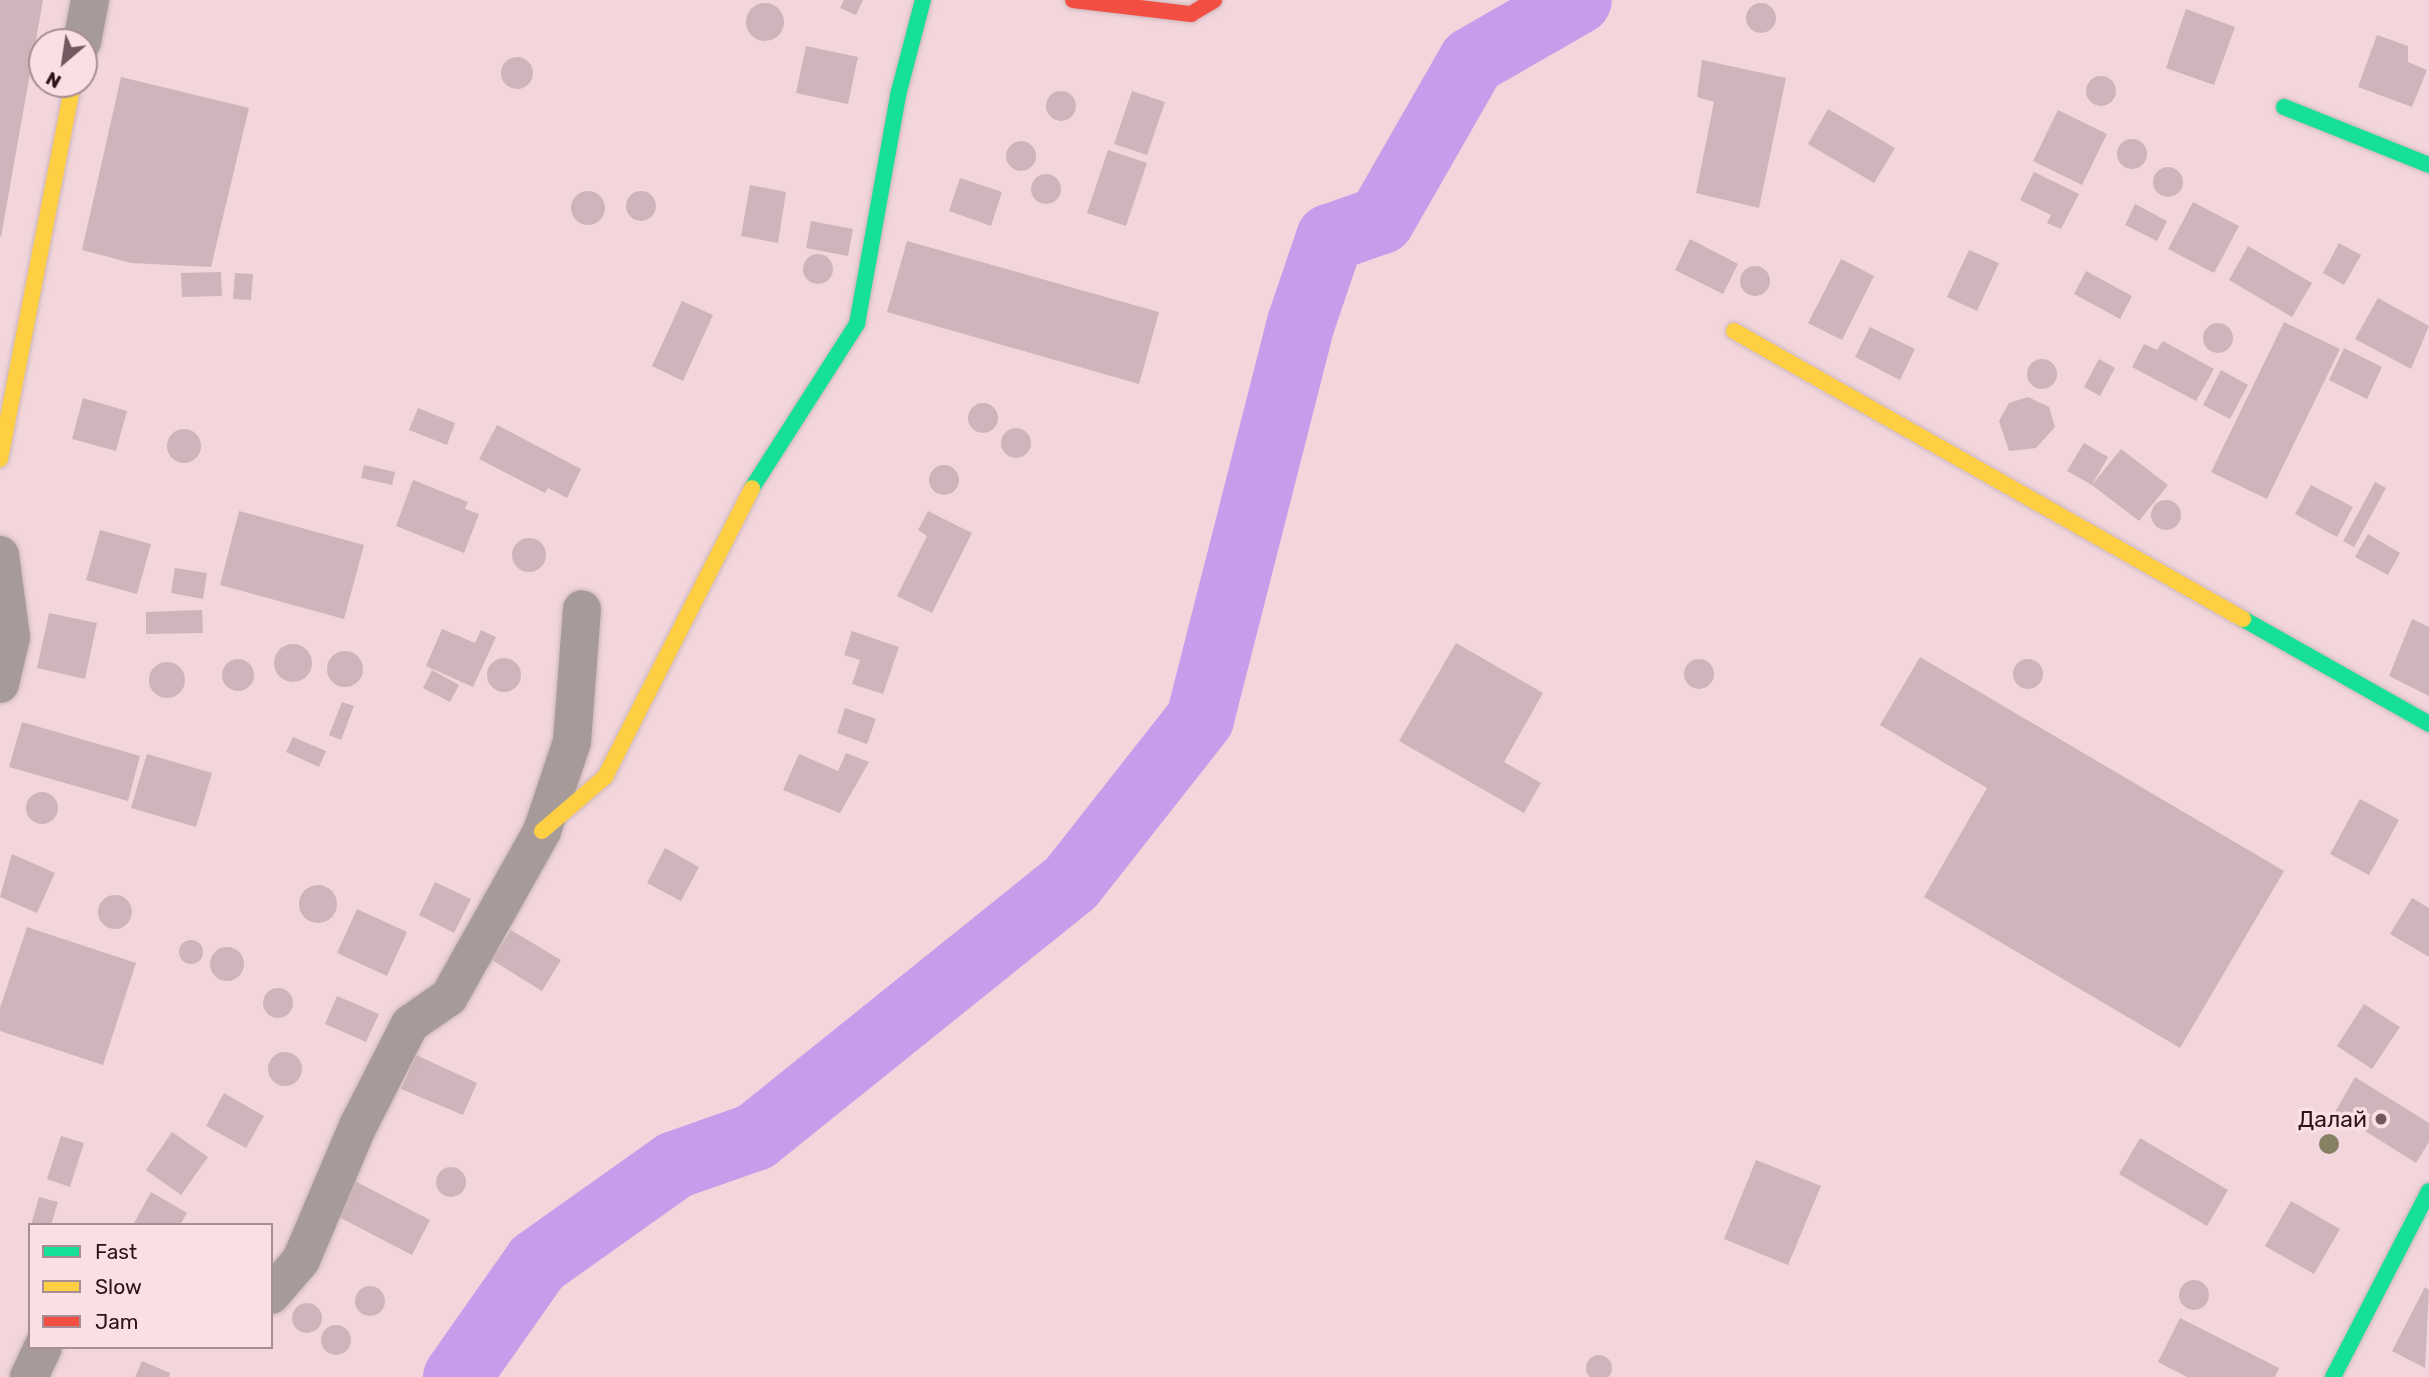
<!DOCTYPE html>
<html>
<head>
<meta charset="utf-8">
<style>
	body { margin:0 }
	#map { position:relative; width:2429px; height:1377px; overflow:hidden; background:#f2d6dc; font-family:Rubik,sans-serif }
	div>[style] { position:absolute }
	.river>* { height:68px; margin:-34px; padding:0 34px; transform-origin:34px; border-radius:34px; background:#c69dea }
	.building>* { inset:0; background:#cdb5bb }
	.round { border-radius:50% }
	.roads { filter:drop-shadow(0 0 2px #ccb6bb) drop-shadow(0 0 2px #ccb6bb) }
	.street>* { height:38px; margin:-19px; padding:0 19px; transform-origin:19px; border-radius:19px; background:#a79b99 }
	.fast>* { height:16px; margin:-8px; padding:0 8px; transform-origin:8px; border-radius:8px; background:#16e098 }
	.slow>* { height:16px; margin:-8px; padding:0 8px; transform-origin:8px; border-radius:8px; background:#ffcf43 }
	.jam>* { height:16px; margin:-8px; padding:0 8px; transform-origin:8px; border-radius:8px; background:#f24e42 }
	.trees>* { width:20px; height:20px; margin:-10px; border-radius:50%; background:#868065 }
	.dots>* { width:19px; height:19px; translate:-50% -50%; box-sizing:border-box; border:4px solid #fadfe5; border-radius:50% }
	span { translate:-50% -50%; white-space:nowrap; text-align:center; line-height:1.15; -webkit-text-stroke:7px #fadfe5; paint-order:stroke }
	.poi-label { font-size:23px; color:#2b151b }
	.right { translate:-100% -50%; text-align:right }
	.legend { position:absolute; left:28px; top:1223px; width:245px; height:126px; box-sizing:border-box; background:#fadfe5; border:2px solid #a78e94; margin:0; padding:9px 12px; list-style:none; font-size:21px; color:#2b151b }
	.legend li { display:flex; align-items:center; gap:14px; height:35px }
	.legend b { width:35px; border:2px solid #a78e94 }
	.north { position:absolute; left:28px; top:28px; width:70px; height:70px; box-sizing:border-box; background:#fadfe5; border:2px solid #a78e94; border-radius:50%; rotate:209deg; font-size:19px; font-weight:700; line-height:28px; text-align:center; color:#2b151b }
	.north::after { content:''; display:block; margin:auto; width:24px; height:32px; background:#71595f; clip-path:polygon(50% 0,100% 100%,50% 72%,0 100%) }
</style>
</head>
<body>
<div id="map">
	<div class="river">
		<div style="left:457px;top:1377px;width:139px;rotate:-54.9deg"></div>
		<div style="left:537px;top:1263px;width:169px;rotate:-35.4deg"></div>
		<div style="left:675px;top:1165px;width:85px;rotate:-19.3deg"></div>
		<div style="left:755px;top:1137px;width:405px;rotate:-38.8deg"></div>
		<div style="left:1071px;top:883px;width:209px;rotate:-51.8deg"></div>
		<div style="left:1200px;top:719px;width:409px;rotate:-75.7deg"></div>
		<div style="left:1301px;top:323px;width:90px;rotate:-71.2deg"></div>
		<div style="left:1330px;top:238px;width:54px;rotate:-19.4deg"></div>
		<div style="left:1381px;top:220px;width:183px;rotate:-60.2deg"></div>
		<div style="left:1472px;top:61px;width:122px;rotate:-29.9deg"></div>
	</div>
	<div class="building">
		<div style="clip-path:polygon(0 0,43px 0,1px 237px,0 237px)"></div>
		<div style="clip-path:polygon(844px 0,863px 0,856px 15px,840px 8px)"></div>
		<div class="round" style="left:1746px;top:3px;width:30px;height:30px"></div>
		<div class="round" style="left:746px;top:3px;width:38px;height:38px"></div>
		<div style="clip-path:polygon(2186px 9px,2235px 27px,2214px 85px,2166px 68px)"></div>
		<div style="clip-path:polygon(2377px 35px,2408px 46px,2408px 62px,2427px 70px,2412px 107px,2358px 87px)"></div>
		<div style="clip-path:polygon(806px 46px,858px 57px,848px 104px,796px 93px)"></div>
		<div class="round" style="left:501px;top:57px;width:32px;height:32px"></div>
		<div style="clip-path:polygon(1702px 60px,1786px 78px,1759px 208px,1696px 193px,1714px 102px,1697px 97px)"></div>
		<div class="round" style="left:2086px;top:76px;width:30px;height:30px"></div>
		<div style="clip-path:polygon(121px 77px,249px 108px,211px 267px,131px 263px,82px 250px)"></div>
		<div style="clip-path:polygon(1132px 91px,1165px 102px,1147px 155px,1114px 144px)"></div>
		<div class="round" style="left:1046px;top:91px;width:30px;height:30px"></div>
		<div style="clip-path:polygon(1828px 109px,1895px 148px,1874px 183px,1808px 144px)"></div>
		<div style="clip-path:polygon(2058px 110px,2107px 134px,2082px 185px,2033px 161px)"></div>
		<div class="round" style="left:2117px;top:139px;width:30px;height:30px"></div>
		<div class="round" style="left:1006px;top:141px;width:30px;height:30px"></div>
		<div style="clip-path:polygon(1108px 150px,1147px 163px,1126px 226px,1087px 213px)"></div>
		<div class="round" style="left:2153px;top:167px;width:30px;height:30px"></div>
		<div style="clip-path:polygon(2034px 172px,2079px 194px,2061px 229px,2047px 223px,2051px 215px,2020px 200px)"></div>
		<div class="round" style="left:1031px;top:174px;width:30px;height:30px"></div>
		<div style="clip-path:polygon(960px 178px,1002px 192px,991px 226px,949px 211px)"></div>
		<div style="clip-path:polygon(750px 185px,786px 192px,778px 243px,741px 236px)"></div>
		<div class="round" style="left:626px;top:191px;width:30px;height:30px"></div>
		<div class="round" style="left:571px;top:191px;width:34px;height:34px"></div>
		<div style="clip-path:polygon(2193px 202px,2239px 226px,2214px 273px,2168px 249px)"></div>
		<div style="clip-path:polygon(2135px 204px,2167px 221px,2157px 241px,2125px 225px)"></div>
		<div style="clip-path:polygon(811px 221px,853px 229px,848px 256px,806px 248px)"></div>
		<div style="clip-path:polygon(1690px 239px,1738px 264px,1723px 294px,1675px 270px)"></div>
		<div style="clip-path:polygon(907px 241px,1159px 312px,1139px 384px,887px 312px)"></div>
		<div style="clip-path:polygon(2339px 243px,2361px 255px,2344px 285px,2323px 273px)"></div>
		<div style="clip-path:polygon(2248px 246px,2312px 283px,2292px 317px,2229px 280px)"></div>
		<div style="clip-path:polygon(1969px 250px,1999px 263px,1977px 311px,1947px 297px)"></div>
		<div class="round" style="left:803px;top:254px;width:30px;height:30px"></div>
		<div style="clip-path:polygon(1841px 259px,1874px 276px,1842px 340px,1808px 323px)"></div>
		<div class="round" style="left:1740px;top:266px;width:30px;height:30px"></div>
		<div style="clip-path:polygon(2086px 271px,2132px 296px,2120px 319px,2074px 294px)"></div>
		<div style="clip-path:polygon(221px 272px,222px 296px,182px 297px,181px 273px)"></div>
		<div style="clip-path:polygon(235px 273px,253px 274px,251px 300px,233px 299px)"></div>
		<div style="clip-path:polygon(2378px 298px,2429px 326px,2411px 369px,2355px 339px)"></div>
		<div style="clip-path:polygon(682px 301px,713px 315px,683px 381px,652px 366px)"></div>
		<div style="clip-path:polygon(2284px 322px,2340px 349px,2267px 499px,2211px 472px)"></div>
		<div class="round" style="left:2203px;top:323px;width:30px;height:30px"></div>
		<div style="clip-path:polygon(1870px 327px,1915px 349px,1900px 380px,1855px 357px)"></div>
		<div style="clip-path:polygon(2163px 341px,2214px 369px,2196px 401px,2132px 367px,2144px 344px,2157px 350px)"></div>
		<div style="clip-path:polygon(2344px 348px,2382px 367px,2367px 399px,2329px 380px)"></div>
		<div style="clip-path:polygon(2099px 359px,2115px 368px,2100px 396px,2084px 387px)"></div>
		<div class="round" style="left:2027px;top:359px;width:30px;height:30px"></div>
		<div style="clip-path:polygon(2221px 370px,2248px 385px,2230px 419px,2203px 405px)"></div>
		<div style="clip-path:polygon(2028px 397px,2049px 407px,2055px 427px,2036px 448px,2009px 451px,1999px 421px,2009px 403px)"></div>
		<div style="clip-path:polygon(83px 398px,127px 411px,116px 451px,72px 439px)"></div>
		<div class="round" style="left:968px;top:403px;width:30px;height:30px"></div>
		<div style="clip-path:polygon(418px 408px,455px 423px,447px 445px,409px 430px)"></div>
		<div style="clip-path:polygon(497px 425px,581px 469px,567px 498px,548px 488px,545px 493px,479px 459px)"></div>
		<div class="round" style="left:1001px;top:428px;width:30px;height:30px"></div>
		<div class="round" style="left:167px;top:429px;width:34px;height:34px"></div>
		<div style="clip-path:polygon(2084px 443px,2108px 457px,2092px 485px,2067px 471px)"></div>
		<div style="clip-path:polygon(2121px 449px,2168px 485px,2139px 521px,2092px 485px)"></div>
		<div style="clip-path:polygon(364px 465px,395px 472px,392px 485px,361px 478px)"></div>
		<div class="round" style="left:929px;top:465px;width:30px;height:30px"></div>
		<div style="clip-path:polygon(413px 480px,468px 502px,465px 509px,479px 514px,464px 553px,396px 526px)"></div>
		<div style="clip-path:polygon(2375px 482px,2386px 488px,2354px 547px,2343px 541px)"></div>
		<div style="clip-path:polygon(2311px 485px,2353px 507px,2337px 537px,2295px 514px)"></div>
		<div class="round" style="left:2151px;top:500px;width:30px;height:30px"></div>
		<div style="clip-path:polygon(239px 511px,364px 545px,344px 619px,220px 585px)"></div>
		<div style="clip-path:polygon(928px 511px,972px 533px,932px 613px,897px 596px,927px 536px,918px 530px)"></div>
		<div style="clip-path:polygon(100px 530px,151px 544px,137px 594px,86px 580px)"></div>
		<div style="clip-path:polygon(2368px 534px,2400px 553px,2388px 575px,2355px 557px)"></div>
		<div class="round" style="left:512px;top:538px;width:34px;height:34px"></div>
		<div style="clip-path:polygon(175px 568px,207px 573px,203px 599px,171px 593px)"></div>
		<div style="clip-path:polygon(202px 610px,203px 633px,146px 634px,146px 612px)"></div>
		<div style="clip-path:polygon(49px 613px,97px 623px,85px 679px,37px 668px)"></div>
		<div style="clip-path:polygon(2412px 619px,2429px 627px,2429px 696px,2389px 676px)"></div>
		<div style="clip-path:polygon(442px 629px,475px 643px,481px 630px,496px 637px,473px 687px,426px 666px)"></div>
		<div style="clip-path:polygon(852px 631px,899px 647px,883px 694px,852px 684px,860px 660px,844px 655px)"></div>
		<div style="clip-path:polygon(1456px 643px,1543px 693px,1504px 762px,1541px 783px,1524px 813px,1399px 741px)"></div>
		<div class="round" style="left:274px;top:644px;width:38px;height:38px"></div>
		<div class="round" style="left:327px;top:651px;width:36px;height:36px"></div>
		<div style="clip-path:polygon(1920px 657px,2284px 871px,2180px 1048px,1924px 897px,1987px 788px,1880px 725px)"></div>
		<div class="round" style="left:487px;top:658px;width:34px;height:34px"></div>
		<div class="round" style="left:222px;top:659px;width:32px;height:32px"></div>
		<div class="round" style="left:2013px;top:659px;width:30px;height:30px"></div>
		<div class="round" style="left:1684px;top:659px;width:30px;height:30px"></div>
		<div class="round" style="left:149px;top:662px;width:36px;height:36px"></div>
		<div style="clip-path:polygon(432px 670px,459px 685px,450px 702px,423px 688px)"></div>
		<div style="clip-path:polygon(342px 702px,354px 706px,341px 740px,329px 735px)"></div>
		<div style="clip-path:polygon(845px 708px,876px 719px,867px 744px,837px 733px)"></div>
		<div style="clip-path:polygon(22px 722px,140px 756px,128px 801px,9px 767px)"></div>
		<div style="clip-path:polygon(293px 737px,326px 751px,319px 767px,286px 752px)"></div>
		<div style="clip-path:polygon(846px 753px,869px 762px,840px 813px,783px 790px,799px 754px,838px 771px)"></div>
		<div style="clip-path:polygon(147px 754px,212px 773px,196px 827px,131px 808px)"></div>
		<div class="round" style="left:26px;top:792px;width:32px;height:32px"></div>
		<div style="clip-path:polygon(2360px 799px,2399px 820px,2369px 875px,2330px 854px)"></div>
		<div style="clip-path:polygon(665px 848px,699px 867px,681px 901px,647px 883px)"></div>
		<div style="clip-path:polygon(12px 854px,55px 873px,37px 913px,0 897px)"></div>
		<div style="clip-path:polygon(435px 882px,471px 899px,454px 933px,419px 915px)"></div>
		<div class="round" style="left:299px;top:885px;width:38px;height:38px"></div>
		<div class="round" style="left:98px;top:895px;width:34px;height:34px"></div>
		<div style="clip-path:polygon(2412px 898px,2429px 908px,2429px 957px,2390px 934px)"></div>
		<div style="clip-path:polygon(357px 909px,407px 932px,387px 976px,337px 953px)"></div>
		<div style="clip-path:polygon(27px 927px,136px 963px,103px 1065px,0 1031px,0 1008px)"></div>
		<div style="clip-path:polygon(511px 930px,561px 960px,542px 991px,492px 960px)"></div>
		<div class="round" style="left:179px;top:940px;width:24px;height:24px"></div>
		<div class="round" style="left:210px;top:947px;width:34px;height:34px"></div>
		<div class="round" style="left:263px;top:988px;width:30px;height:30px"></div>
		<div style="clip-path:polygon(337px 996px,379px 1014px,366px 1042px,325px 1024px)"></div>
		<div style="clip-path:polygon(2364px 1004px,2400px 1027px,2372px 1069px,2337px 1046px)"></div>
		<div class="round" style="left:268px;top:1052px;width:34px;height:34px"></div>
		<div style="clip-path:polygon(416px 1055px,477px 1083px,463px 1115px,401px 1089px)"></div>
		<div style="clip-path:polygon(2355px 1077px,2429px 1123px,2429px 1142px,2416px 1163px,2335px 1112px)"></div>
		<div style="clip-path:polygon(224px 1093px,264px 1116px,246px 1148px,206px 1126px)"></div>
		<div style="clip-path:polygon(172px 1132px,208px 1157px,181px 1195px,146px 1170px)"></div>
		<div style="clip-path:polygon(61px 1136px,84px 1143px,70px 1187px,47px 1179px)"></div>
		<div style="clip-path:polygon(2140px 1138px,2228px 1190px,2207px 1226px,2119px 1174px)"></div>
		<div style="clip-path:polygon(1756px 1160px,1821px 1186px,1788px 1265px,1724px 1239px)"></div>
		<div class="round" style="left:436px;top:1167px;width:30px;height:30px"></div>
		<div style="clip-path:polygon(353px 1180px,430px 1220px,412px 1255px,335px 1215px)"></div>
		<div style="clip-path:polygon(151px 1192px,187px 1213px,180px 1225px,133px 1225px)"></div>
		<div style="clip-path:polygon(39px 1197px,58px 1202px,51px 1225px,31px 1225px)"></div>
		<div style="clip-path:polygon(2291px 1201px,2340px 1229px,2314px 1274px,2265px 1246px)"></div>
		<div class="round" style="left:2179px;top:1280px;width:30px;height:30px"></div>
		<div class="round" style="left:355px;top:1286px;width:30px;height:30px"></div>
		<div style="clip-path:polygon(2425px 1287px,2429px 1290px,2425px 1368px,2392px 1351px)"></div>
		<div class="round" style="left:292px;top:1303px;width:30px;height:30px"></div>
		<div style="clip-path:polygon(2180px 1318px,2279px 1368px,2275px 1377px,2187px 1377px,2158px 1362px)"></div>
		<div class="round" style="left:321px;top:1325px;width:30px;height:30px"></div>
		<div class="round" style="left:1586px;top:1355px;width:26px;height:26px"></div>
		<div style="clip-path:polygon(142px 1361px,170px 1373px,169px 1377px,135px 1377px)"></div>
	</div>
	<div class="roads">
		<div class="street">
			<div style="left:82px;top:42px;width:43px;rotate:-79.2deg"></div>
			<div style="left:0;top:555px;width:83px;rotate:82.4deg"></div>
			<div style="left:11px;top:637px;width:48px;rotate:103.2deg"></div>
			<div style="left:271px;top:1295px;width:46px;rotate:-49.4deg"></div>
			<div style="left:301px;top:1260px;width:146px;rotate:-67deg"></div>
			<div style="left:358px;top:1126px;width:114px;rotate:-63deg"></div>
			<div style="left:410px;top:1024px;width:47px;rotate:-34.7deg"></div>
			<div style="left:449px;top:997px;width:190px;rotate:-60.7deg"></div>
			<div style="left:542px;top:831px;width:94px;rotate:-71.4deg"></div>
			<div style="left:572px;top:742px;width:133px;rotate:-85.7deg"></div>
			<div style="left:29px;top:1377px;width:33px;rotate:-65deg"></div>
		</div>
		<div class="fast">
			<div style="left:2284px;top:107px;width:156px;rotate:21.8deg"></div>
			<div style="left:752px;top:488px;width:195px;rotate:-57.4deg"></div>
			<div style="left:857px;top:324px;width:233px;rotate:-79.8deg"></div>
			<div style="left:898px;top:95px;width:98px;rotate:-75.3deg"></div>
			<div style="left:2243px;top:619px;width:214px;rotate:29.4deg"></div>
			<div style="left:2333px;top:1377px;width:209px;rotate:-62.7deg"></div>
		</div>
		<div class="slow">
			<div style="left:1734px;top:331px;width:585px;rotate:29.5deg"></div>
			<div style="left:0;top:459px;width:382px;rotate:-79deg"></div>
			<div style="left:542px;top:831px;width:83px;rotate:-40.6deg"></div>
			<div style="left:605px;top:777px;width:324px;rotate:-63deg"></div>
		</div>
		<div class="jam">
			<div style="left:1073px;top:0;width:119px;rotate:6.8deg"></div>
			<div style="left:1191px;top:14px;width:27px;rotate:-31deg"></div>
		</div>
	</div>
	<div class="trees">
		<div style="left:2329px;top:1144px"></div>
	</div>
	<div class="dots">
		<div style="left:2381px;top:1119px;background:#71595f"></div>
	</div>
	<div class="poi-label">
		<span class="right" style="left:2367px;top:1119px">Далай</span>
	</div>
	<ul class="legend">
	<li><b style="height:9px;background:#16e098"></b>Fast</li>
	<li><b style="height:9px;background:#ffcf43"></b>Slow</li>
	<li><b style="height:9px;background:#f24e42"></b>Jam</li>
	</ul>
	<div class="north">N</div>
</div>
</body>
</html>
